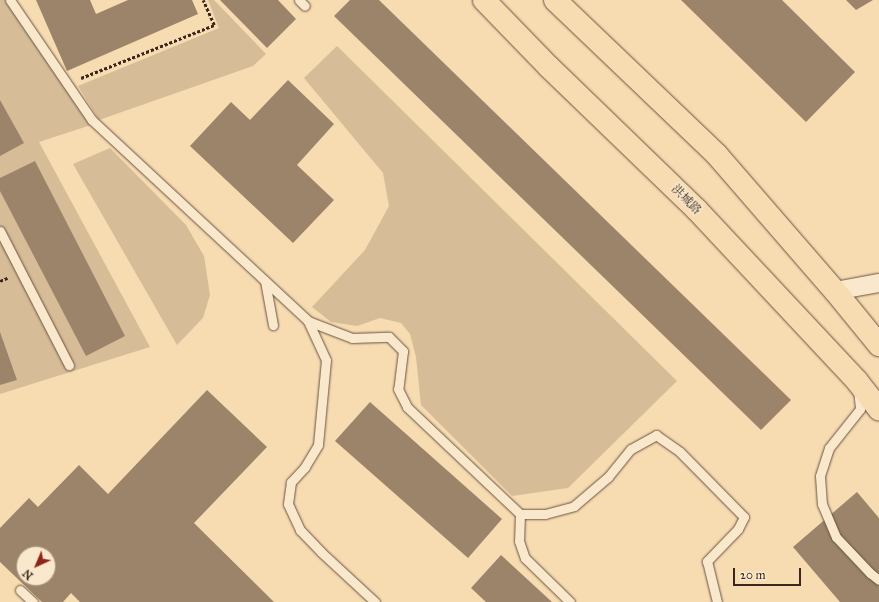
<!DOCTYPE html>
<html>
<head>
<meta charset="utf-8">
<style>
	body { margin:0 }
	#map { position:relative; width:879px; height:602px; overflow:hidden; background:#f7dbb1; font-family:"IM FELL Great Primer","Noto Serif SC",serif }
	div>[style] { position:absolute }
	.green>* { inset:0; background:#d7bc98 }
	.building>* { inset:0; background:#9c846a }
	.path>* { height:2.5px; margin-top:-1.25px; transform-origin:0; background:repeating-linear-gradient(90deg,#39261d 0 3px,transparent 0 5px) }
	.roads { filter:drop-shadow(0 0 1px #685342) drop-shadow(0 0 1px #685342) }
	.lane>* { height:9px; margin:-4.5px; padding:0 4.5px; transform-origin:4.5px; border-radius:4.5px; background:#fae8cc }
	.street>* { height:18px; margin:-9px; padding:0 9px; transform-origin:9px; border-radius:9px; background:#fae8cc }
	.highway>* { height:22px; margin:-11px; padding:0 11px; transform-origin:11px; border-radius:11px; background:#f7dbb1 }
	span { translate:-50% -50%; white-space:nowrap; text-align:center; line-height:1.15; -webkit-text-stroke:3px #fae8cc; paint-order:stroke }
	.street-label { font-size:12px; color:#39261d }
	.north { position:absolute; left:16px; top:546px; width:40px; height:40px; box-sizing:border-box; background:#fae8cc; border:1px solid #ad9a86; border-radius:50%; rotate:224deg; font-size:11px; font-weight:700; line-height:16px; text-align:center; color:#39261d }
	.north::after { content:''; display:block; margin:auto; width:14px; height:18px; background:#8f2418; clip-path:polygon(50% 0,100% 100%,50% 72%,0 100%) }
	.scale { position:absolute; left:733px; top:568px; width:68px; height:18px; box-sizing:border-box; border:2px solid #39261d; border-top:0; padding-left:5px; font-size:12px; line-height:14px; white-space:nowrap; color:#39261d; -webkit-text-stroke:3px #fae8cc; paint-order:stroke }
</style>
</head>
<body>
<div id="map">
	<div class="green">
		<div style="clip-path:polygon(0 0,6px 0,91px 125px,39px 142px,150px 347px,0 394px)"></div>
		<div style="clip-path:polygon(208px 0,214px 0,266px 54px,253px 66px,99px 120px,78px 86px,219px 28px)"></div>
		<div style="clip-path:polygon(337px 46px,677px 381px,568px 488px,512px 496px,421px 405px,416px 357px,410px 334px,401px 323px,380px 318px,357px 326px,331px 322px,312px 307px,365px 250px,389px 206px,383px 173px,304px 78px)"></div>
		<div style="clip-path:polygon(110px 148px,186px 225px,204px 256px,210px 295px,203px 318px,177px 345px,73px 164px)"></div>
	</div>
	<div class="building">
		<div style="clip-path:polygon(36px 0,90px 0,96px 14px,128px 0,192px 0,198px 14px,67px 71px)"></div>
		<div style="clip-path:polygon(220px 0,278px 0,296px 19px,267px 48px)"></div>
		<div style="clip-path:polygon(350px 0,379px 0,791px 400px,761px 430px,334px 16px)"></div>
		<div style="clip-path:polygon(681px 0,782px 0,855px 72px,806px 122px)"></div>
		<div style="clip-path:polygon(846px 0,873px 0,856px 10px)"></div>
		<div style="clip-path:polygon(288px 80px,334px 124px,297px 165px,334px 200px,293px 243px,190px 146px,231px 102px,250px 120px)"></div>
		<div style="clip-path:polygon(0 100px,24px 143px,0 156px)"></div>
		<div style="clip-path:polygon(35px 161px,125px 336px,86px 356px,0 191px,0 178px)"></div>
		<div style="clip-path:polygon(0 332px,17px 380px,0 385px)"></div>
		<div style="clip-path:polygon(evenodd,207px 390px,267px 447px,194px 523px,274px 602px,80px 602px,71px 593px,63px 602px,42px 602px,0 562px,0 528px,29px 498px,38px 507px,79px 465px,108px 494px,207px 390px,24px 554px,48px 554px,48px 578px,24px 578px,24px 554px)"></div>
		<div style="clip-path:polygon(370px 402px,502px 519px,468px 558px,335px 441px)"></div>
		<div style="clip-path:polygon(857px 492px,879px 518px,879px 602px,840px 602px,793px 547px)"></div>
		<div style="clip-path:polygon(501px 555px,552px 602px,486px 602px,471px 588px)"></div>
	</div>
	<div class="path">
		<div style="left:81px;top:78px;width:143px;rotate:-21.7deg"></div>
		<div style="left:214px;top:25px;width:27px;rotate:-114deg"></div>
		<div style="left:0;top:281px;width:8px;rotate:-23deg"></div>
	</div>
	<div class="roads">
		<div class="lane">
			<div style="left:10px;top:0;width:145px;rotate:55.7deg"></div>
			<div style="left:92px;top:120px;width:295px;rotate:42.9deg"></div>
			<div style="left:308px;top:321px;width:47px;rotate:21.1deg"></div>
			<div style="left:352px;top:338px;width:37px;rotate:-2deg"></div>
			<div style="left:389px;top:337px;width:20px;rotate:45deg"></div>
			<div style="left:403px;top:351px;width:38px;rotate:97deg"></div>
			<div style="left:398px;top:389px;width:20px;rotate:63deg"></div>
			<div style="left:407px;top:407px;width:156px;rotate:43.4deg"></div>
			<div style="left:520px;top:514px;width:25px"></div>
			<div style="left:545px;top:514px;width:30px;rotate:-15deg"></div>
			<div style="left:574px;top:506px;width:45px;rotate:-40.5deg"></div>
			<div style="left:608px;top:477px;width:36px;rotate:-51deg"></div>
			<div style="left:631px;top:449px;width:29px;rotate:-29deg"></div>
			<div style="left:656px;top:435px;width:29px;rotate:35deg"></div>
			<div style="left:680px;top:452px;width:91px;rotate:45.4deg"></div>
			<div style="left:744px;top:517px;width:13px;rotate:117deg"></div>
			<div style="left:738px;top:529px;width:45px;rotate:134.1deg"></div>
			<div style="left:707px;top:561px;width:42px;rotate:76.3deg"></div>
			<div style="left:299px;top:0;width:8px;rotate:45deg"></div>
			<div style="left:0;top:231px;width:151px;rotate:62.8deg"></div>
			<div style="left:265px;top:281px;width:45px;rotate:79.7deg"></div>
			<div style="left:308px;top:321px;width:43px;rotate:65.2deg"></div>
			<div style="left:326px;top:360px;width:85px;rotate:95.4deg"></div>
			<div style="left:318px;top:445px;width:26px;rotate:121deg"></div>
			<div style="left:305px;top:467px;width:21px;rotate:133deg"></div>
			<div style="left:291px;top:482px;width:22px;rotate:98deg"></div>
			<div style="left:288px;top:504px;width:29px;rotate:65deg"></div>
			<div style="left:300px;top:530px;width:30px;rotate:46deg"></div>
			<div style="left:321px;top:552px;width:74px;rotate:42.8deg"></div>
			<div style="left:858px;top:389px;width:20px;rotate:84deg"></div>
			<div style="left:860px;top:409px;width:50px;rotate:128.5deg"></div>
			<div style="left:829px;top:448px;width:29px;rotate:108deg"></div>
			<div style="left:820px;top:476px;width:28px;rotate:86deg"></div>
			<div style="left:822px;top:504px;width:36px;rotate:67deg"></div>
			<div style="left:836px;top:537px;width:50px;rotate:46.6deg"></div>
			<div style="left:870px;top:573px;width:11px;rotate:38deg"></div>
			<div style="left:520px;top:514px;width:27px;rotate:92deg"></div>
			<div style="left:519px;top:541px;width:18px;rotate:71deg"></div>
			<div style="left:525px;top:558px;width:63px;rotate:44.4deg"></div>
			<div style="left:20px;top:590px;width:18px;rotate:43deg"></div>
		</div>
		<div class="street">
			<div style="left:835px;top:291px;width:45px;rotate:-10.3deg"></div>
		</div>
		<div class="highway">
			<div style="left:484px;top:0;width:93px;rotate:45.9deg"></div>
			<div style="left:549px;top:67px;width:206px;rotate:44deg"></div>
			<div style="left:697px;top:210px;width:234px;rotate:46.9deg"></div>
			<div style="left:857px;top:381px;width:36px;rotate:52deg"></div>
			<div style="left:555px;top:0;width:224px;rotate:43.7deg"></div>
			<div style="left:717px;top:155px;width:180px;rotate:49.1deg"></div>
			<div style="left:835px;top:291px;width:70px;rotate:50.8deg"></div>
		</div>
	</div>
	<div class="street-label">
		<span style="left:686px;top:200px;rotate:45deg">洪城路</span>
	</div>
	<div class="north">N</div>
	<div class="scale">20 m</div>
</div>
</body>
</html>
